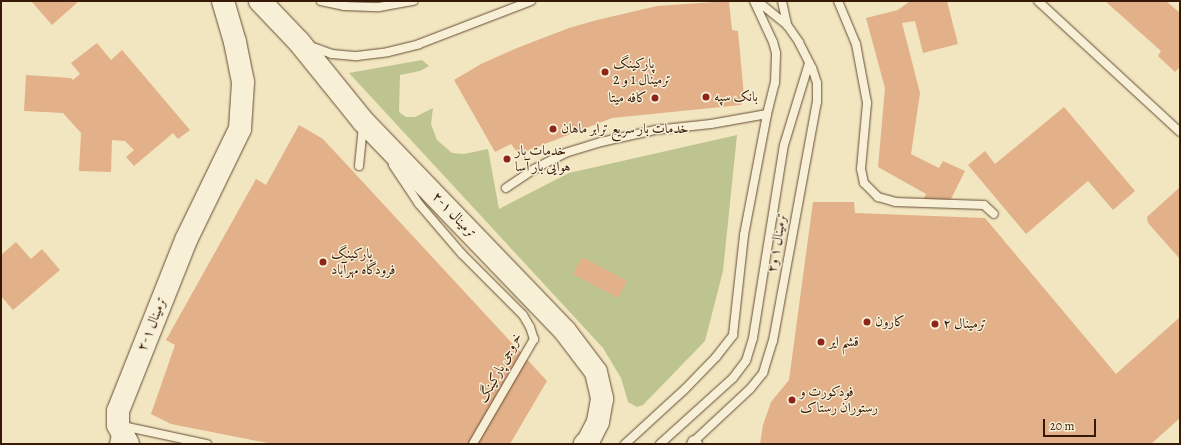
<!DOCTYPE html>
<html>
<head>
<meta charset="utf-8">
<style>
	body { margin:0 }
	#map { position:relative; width:1181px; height:445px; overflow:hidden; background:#f2e6c0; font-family:Alegreya,Amiri,serif }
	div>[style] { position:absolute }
	.green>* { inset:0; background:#bdc490 }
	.building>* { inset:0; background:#e2b089 }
	.roads { filter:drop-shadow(0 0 1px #664c35) drop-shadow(0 0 1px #664c35) }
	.service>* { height:8px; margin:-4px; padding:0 4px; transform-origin:4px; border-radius:4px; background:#f7efd6 }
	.pedestrian>* { height:12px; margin:-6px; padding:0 6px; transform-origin:6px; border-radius:6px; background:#f7efd6 }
	.secondary>* { height:22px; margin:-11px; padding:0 11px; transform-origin:11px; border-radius:11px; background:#f7efd6 }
	.dots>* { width:11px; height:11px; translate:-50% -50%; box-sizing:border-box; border:2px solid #f7efd6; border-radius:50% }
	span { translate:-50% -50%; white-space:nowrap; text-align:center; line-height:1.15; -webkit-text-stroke:3px #f7efd6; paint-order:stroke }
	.poi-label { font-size:14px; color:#371907 }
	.left { translate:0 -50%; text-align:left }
	.right { translate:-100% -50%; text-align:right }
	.street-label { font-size:14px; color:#371907 }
	.frame { position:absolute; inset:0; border:2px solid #371907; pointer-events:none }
	.scale { position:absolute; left:1043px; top:419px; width:53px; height:18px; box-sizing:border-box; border:2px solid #371907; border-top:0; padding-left:5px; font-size:12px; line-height:14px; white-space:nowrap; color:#371907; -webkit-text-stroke:3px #f7efd6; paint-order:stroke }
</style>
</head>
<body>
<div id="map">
	<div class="green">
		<div style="clip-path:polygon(422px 60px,429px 66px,420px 71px,400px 75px,399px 112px,406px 117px,415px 117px,433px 108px,431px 124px,437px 140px,452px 153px,464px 154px,488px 149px,499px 209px,569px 173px,737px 135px,723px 271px,705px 341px,643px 405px,637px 407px,628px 402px,621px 378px,603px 348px,349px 73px)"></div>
	</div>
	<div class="building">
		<div style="clip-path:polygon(31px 1px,79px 1px,52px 25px)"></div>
		<div style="clip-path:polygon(729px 1px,732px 30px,738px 31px,744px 96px,741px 105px,612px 118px,519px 154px,511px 144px,495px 152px,454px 80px,481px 64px,517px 48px,569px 28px,597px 20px,657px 6px)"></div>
		<div style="clip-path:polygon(910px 1px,947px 1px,958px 44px,923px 53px,915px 21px,902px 23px,920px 93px,911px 154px,939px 168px,943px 161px,965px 171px,950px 201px,922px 202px,926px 194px,878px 167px,885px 88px,866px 18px,898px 10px)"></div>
		<div style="clip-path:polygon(1105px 1px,1166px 1px,1180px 13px,1180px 69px,1179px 68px,1175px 72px,1158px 56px,1161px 51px)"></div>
		<div style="clip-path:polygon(97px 43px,111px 60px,122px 50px,190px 130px,178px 139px,173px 133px,134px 166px,126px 157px,134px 150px,125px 141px,112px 140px,111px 172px,79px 171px,81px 133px,63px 113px,24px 111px,26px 75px,71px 78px,73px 80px,80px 74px,71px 63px)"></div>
		<div style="clip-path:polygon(1064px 107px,1135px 191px,1113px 210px,1088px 181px,1026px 234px,968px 165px,985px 151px,995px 164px)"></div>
		<div style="clip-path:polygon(299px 125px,323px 139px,547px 381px,510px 444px,273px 444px,171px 424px,151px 414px,175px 345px,166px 340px,256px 179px,266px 185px)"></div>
		<div style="clip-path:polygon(1180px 187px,1180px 259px,1148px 223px,1147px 217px)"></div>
		<div style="clip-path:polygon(813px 202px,854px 202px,855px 213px,985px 218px,1116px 374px,1180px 317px,1180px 418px,1151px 444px,760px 444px,763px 425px,771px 402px,789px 380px)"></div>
		<div style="clip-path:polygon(16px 242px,31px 259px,42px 249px,60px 270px,13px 310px,1px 296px,1px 255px)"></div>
		<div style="clip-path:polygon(582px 257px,627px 281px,618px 298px,573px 274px)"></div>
	</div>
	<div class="roads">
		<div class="service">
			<div style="left:321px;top:1px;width:24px;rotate:12deg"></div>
			<div style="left:344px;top:6px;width:35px;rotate:2deg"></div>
			<div style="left:379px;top:7px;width:35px;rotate:-10deg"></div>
			<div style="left:782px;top:1px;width:25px;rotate:78deg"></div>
			<div style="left:838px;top:1px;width:47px;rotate:67.3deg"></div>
			<div style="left:856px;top:44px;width:60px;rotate:79.4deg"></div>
			<div style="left:867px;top:103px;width:66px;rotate:95.2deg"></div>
			<div style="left:861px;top:169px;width:14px;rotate:78deg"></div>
			<div style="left:864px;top:183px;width:20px;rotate:45deg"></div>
			<div style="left:878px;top:197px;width:18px;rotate:16deg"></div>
			<div style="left:895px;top:202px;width:89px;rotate:1.9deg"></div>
			<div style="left:984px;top:205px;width:13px;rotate:42deg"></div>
			<div style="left:1038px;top:1px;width:193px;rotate:42.7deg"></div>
			<div style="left:310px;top:46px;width:23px;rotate:20deg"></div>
			<div style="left:332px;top:54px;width:25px;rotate:5deg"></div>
			<div style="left:357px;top:56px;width:31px;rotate:-7deg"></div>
			<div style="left:388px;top:52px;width:32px;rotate:-14deg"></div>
			<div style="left:419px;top:44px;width:120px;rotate:-21deg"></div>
			<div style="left:393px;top:165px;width:47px;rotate:56.3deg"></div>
			<div style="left:419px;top:204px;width:66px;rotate:49.3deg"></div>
			<div style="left:462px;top:254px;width:86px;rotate:45deg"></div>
			<div style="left:523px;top:315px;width:14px;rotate:60deg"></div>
			<div style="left:530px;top:327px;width:13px;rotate:72deg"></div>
			<div style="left:534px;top:339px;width:121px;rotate:120.2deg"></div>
			<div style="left:359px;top:166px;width:40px;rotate:-84.3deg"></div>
			<div style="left:506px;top:188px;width:34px;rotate:-34deg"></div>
			<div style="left:534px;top:169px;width:35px;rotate:-27deg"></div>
			<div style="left:565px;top:153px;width:38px;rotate:-17deg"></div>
			<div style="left:601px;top:142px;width:55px;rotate:-12.5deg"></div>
			<div style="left:655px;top:130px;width:56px;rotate:-6.1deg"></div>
			<div style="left:711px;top:124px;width:57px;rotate:-10.1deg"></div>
			<div style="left:114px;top:444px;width:19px;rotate:-78deg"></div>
			<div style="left:118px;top:425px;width:91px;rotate:12.1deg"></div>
			<div style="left:625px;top:444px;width:81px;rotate:-42.5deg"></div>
			<div style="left:685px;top:389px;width:45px;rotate:-45.9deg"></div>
			<div style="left:716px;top:357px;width:28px;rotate:-52deg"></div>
			<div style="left:733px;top:335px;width:101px;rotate:-83.7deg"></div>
			<div style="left:744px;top:235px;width:123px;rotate:-79.2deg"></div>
			<div style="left:767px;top:114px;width:32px;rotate:-76deg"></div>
			<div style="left:775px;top:83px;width:30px;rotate:-88deg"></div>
			<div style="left:776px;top:53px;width:11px;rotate:-105deg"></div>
			<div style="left:773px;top:42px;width:45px;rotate:-114.9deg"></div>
			<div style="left:660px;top:444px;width:98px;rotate:-42.1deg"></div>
			<div style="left:733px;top:378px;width:21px;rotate:-53deg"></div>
			<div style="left:746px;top:361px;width:24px;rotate:-73deg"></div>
			<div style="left:753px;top:338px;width:195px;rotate:-80.9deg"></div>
			<div style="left:784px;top:145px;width:86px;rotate:-73deg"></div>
			<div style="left:691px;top:444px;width:81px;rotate:-43deg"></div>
			<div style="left:750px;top:389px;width:21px;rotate:-51deg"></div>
			<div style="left:763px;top:373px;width:34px;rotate:-73deg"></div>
			<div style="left:773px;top:341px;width:243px;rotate:-79.6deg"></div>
			<div style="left:817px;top:102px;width:19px;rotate:-90deg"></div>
			<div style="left:817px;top:83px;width:16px;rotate:-108deg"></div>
			<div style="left:812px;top:68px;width:29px;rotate:-117deg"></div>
			<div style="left:799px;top:42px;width:21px;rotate:-125deg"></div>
			<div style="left:787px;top:25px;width:38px;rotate:-141deg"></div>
		</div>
		<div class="pedestrian">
			<div style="left:694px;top:442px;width:3px;rotate:45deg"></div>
		</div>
		<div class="secondary">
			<div style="left:260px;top:1px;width:57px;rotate:46.4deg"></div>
			<div style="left:299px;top:42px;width:102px;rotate:51deg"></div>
			<div style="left:363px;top:121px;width:291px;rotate:46.1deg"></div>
			<div style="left:565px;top:331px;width:51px;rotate:52.9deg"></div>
			<div style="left:596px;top:372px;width:28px;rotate:77deg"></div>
			<div style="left:602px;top:399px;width:23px;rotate:100deg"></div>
			<div style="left:598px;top:422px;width:20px;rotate:117deg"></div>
			<div style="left:589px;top:440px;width:6px;rotate:135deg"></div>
			<div style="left:128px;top:444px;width:21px;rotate:-118deg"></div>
			<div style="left:118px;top:425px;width:14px;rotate:-90deg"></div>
			<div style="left:118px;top:411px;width:186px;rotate:-68.3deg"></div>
			<div style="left:187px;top:238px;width:121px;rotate:-64.1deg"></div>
			<div style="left:240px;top:129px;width:47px;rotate:-86.3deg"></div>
			<div style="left:243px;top:82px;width:41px;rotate:-101.3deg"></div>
			<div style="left:235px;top:42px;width:43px;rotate:-106.3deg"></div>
		</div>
	</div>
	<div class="dots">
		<div style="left:605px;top:72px;background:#8f2418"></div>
		<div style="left:706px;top:97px;background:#8f2418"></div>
		<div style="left:655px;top:98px;background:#8f2418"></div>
		<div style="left:553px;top:129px;background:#8f2418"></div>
		<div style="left:507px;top:159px;background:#8f2418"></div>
		<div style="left:323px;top:262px;background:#8f2418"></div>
		<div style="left:867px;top:322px;background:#8f2418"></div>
		<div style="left:935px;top:324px;background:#8f2418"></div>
		<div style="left:821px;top:342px;background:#8f2418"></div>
		<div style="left:792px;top:400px;background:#8f2418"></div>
	</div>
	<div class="poi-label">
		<span class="left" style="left:613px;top:72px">پارکینگ<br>ترمینال 1 و 2</span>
		<span class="left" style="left:714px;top:97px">بانک سپه</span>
		<span class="right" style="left:647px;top:98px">کافه میتا</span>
		<span class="left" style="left:561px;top:129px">خدمات بار سریع ترابر ماهان</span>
		<span class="left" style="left:515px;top:159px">خدمات بار<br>هوایی بار آسا</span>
		<span class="left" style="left:331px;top:262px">پارکینگ<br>فرودگاه مهرآباد</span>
		<span class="left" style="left:875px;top:322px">کارون</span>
		<span class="left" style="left:943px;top:324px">ترمینال ۲</span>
		<span class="left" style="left:829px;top:342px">قشم ایر</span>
		<span class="left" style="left:800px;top:400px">فودکورت و<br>رستوران رستاک</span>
	</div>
	<div class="street-label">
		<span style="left:454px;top:215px;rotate:47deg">ترمینال ۱-۲</span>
		<span style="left:777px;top:243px;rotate:-80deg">ترمینال ۱ و۲</span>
		<span style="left:152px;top:324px;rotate:-68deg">ترمینال ۱-۲</span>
		<span style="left:500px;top:368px;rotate:-62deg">خروجی پارکینگ</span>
	</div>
	<div class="frame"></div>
	<div class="scale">20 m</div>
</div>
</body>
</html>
